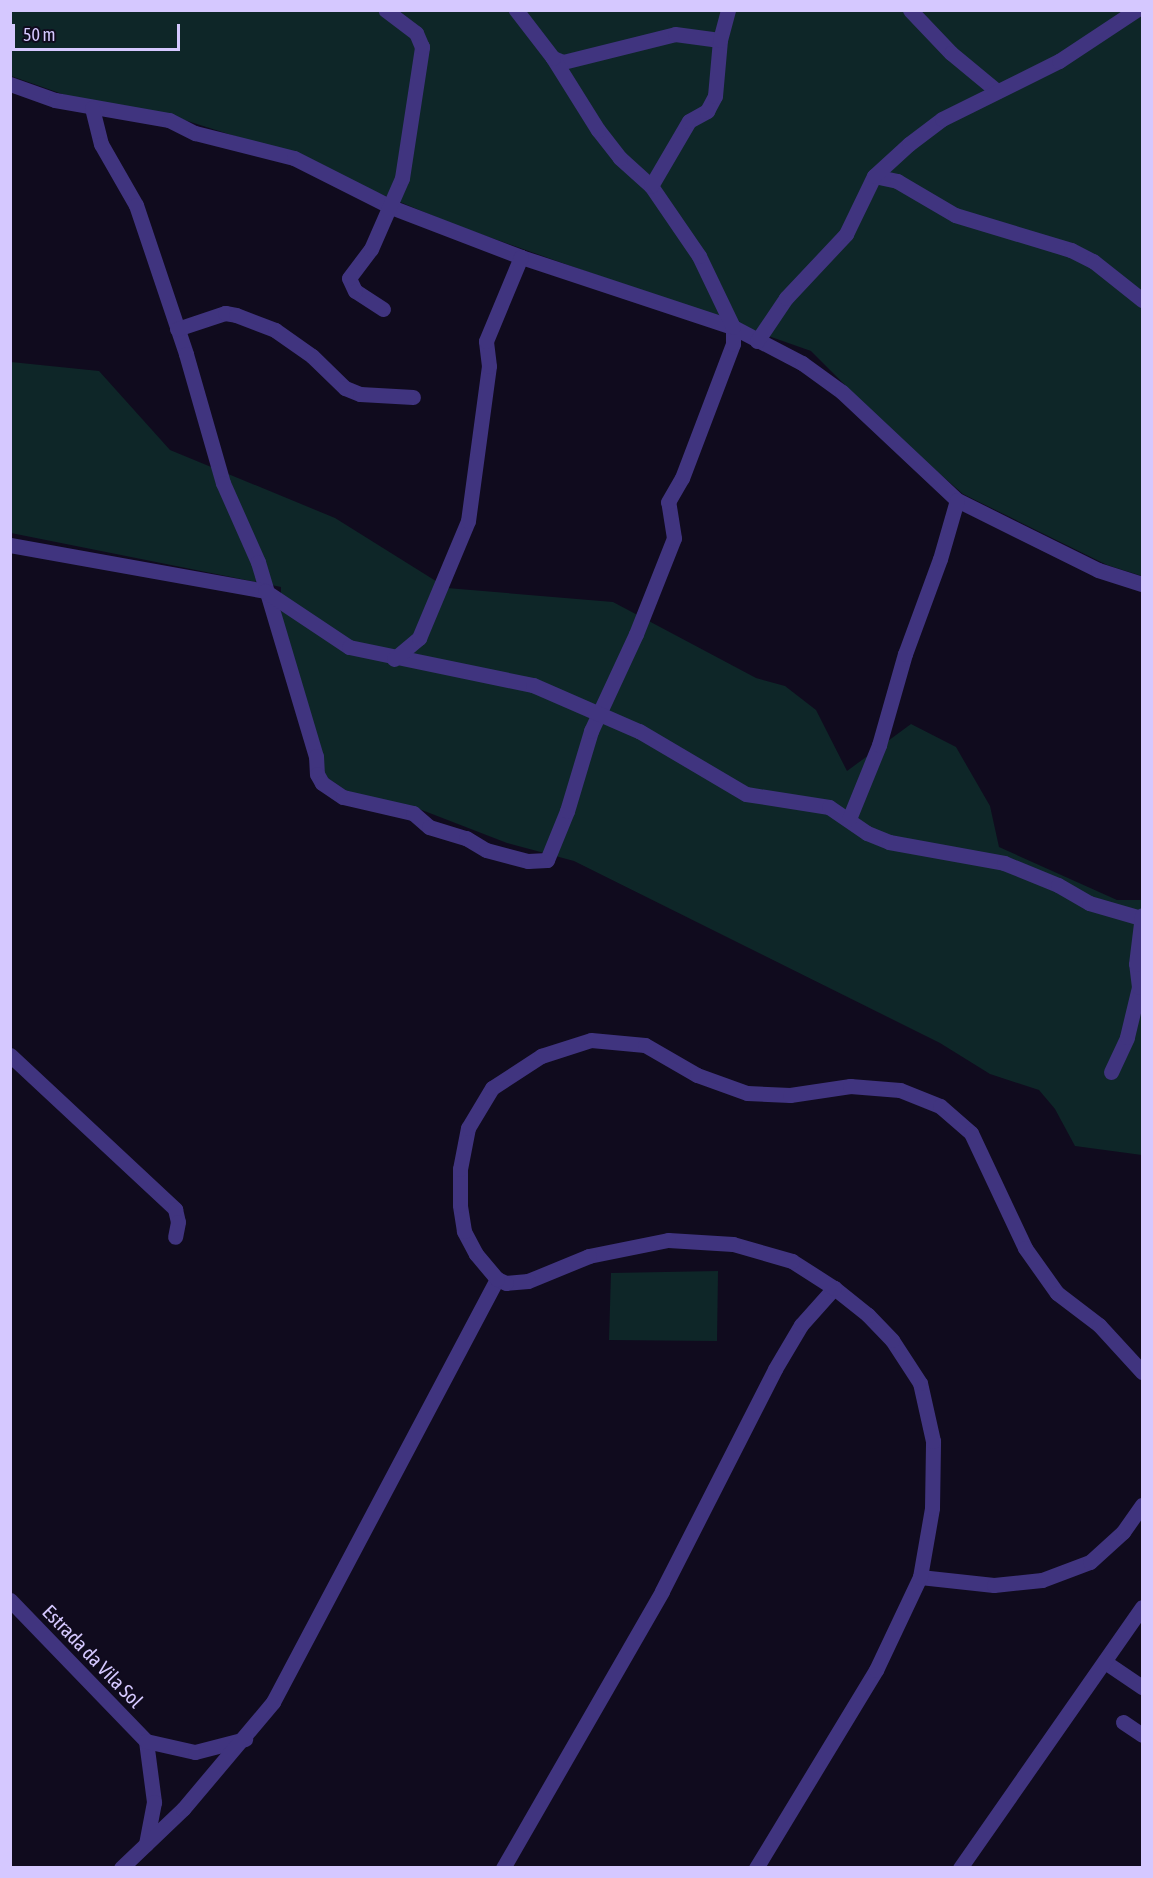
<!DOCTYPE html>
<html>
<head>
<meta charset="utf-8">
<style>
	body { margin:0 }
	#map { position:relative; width:1153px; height:1878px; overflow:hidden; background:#100b1e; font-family:"Asap Condensed",sans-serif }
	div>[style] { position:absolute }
	.green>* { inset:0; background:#0e2628 }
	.street>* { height:15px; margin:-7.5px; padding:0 7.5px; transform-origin:7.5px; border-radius:7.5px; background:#40347f }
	span { translate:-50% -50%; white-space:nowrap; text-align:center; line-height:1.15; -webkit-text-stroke:4.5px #100b1e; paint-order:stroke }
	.street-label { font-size:20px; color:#d5c8ff }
	.frame { position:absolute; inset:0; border:12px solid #d5c8ff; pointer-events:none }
	.scale { position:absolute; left:12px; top:24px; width:168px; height:27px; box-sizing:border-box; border:3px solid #d5c8ff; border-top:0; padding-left:8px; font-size:18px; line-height:21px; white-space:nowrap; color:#d5c8ff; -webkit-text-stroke:4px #100b1e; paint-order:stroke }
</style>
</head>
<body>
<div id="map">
	<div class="green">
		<div style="clip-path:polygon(11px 11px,1142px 11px,1142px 576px,1107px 565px,963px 494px,894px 434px,811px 351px,455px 225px,266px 146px,178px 118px,68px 96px,11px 76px)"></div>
		<div style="clip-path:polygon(11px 362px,99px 371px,170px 450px,335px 518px,447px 588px,613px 602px,756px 678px,785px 686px,816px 710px,847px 771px,911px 724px,956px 747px,990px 806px,999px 847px,1117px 900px,1142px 900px,1142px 1155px,1075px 1146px,1055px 1109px,1039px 1090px,990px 1074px,940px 1043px,574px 861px,507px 843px,414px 807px,350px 793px,326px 777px,281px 617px,281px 587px,11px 533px)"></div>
		<div style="clip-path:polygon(718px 1271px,717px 1341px,609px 1340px,611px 1273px)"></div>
	</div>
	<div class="street">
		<div style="left:910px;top:10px;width:59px;rotate:46.4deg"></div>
		<div style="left:951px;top:53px;width:60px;rotate:39.6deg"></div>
		<div style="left:553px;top:58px;width:11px;rotate:22deg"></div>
		<div style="left:563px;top:62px;width:115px;rotate:-14deg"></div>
		<div style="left:675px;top:34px;width:45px;rotate:7.6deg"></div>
		<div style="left:10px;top:84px;width:48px;rotate:19.6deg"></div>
		<div style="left:55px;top:100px;width:116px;rotate:10deg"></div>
		<div style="left:169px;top:120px;width:29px;rotate:27deg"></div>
		<div style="left:195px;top:133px;width:102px;rotate:14.2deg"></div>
		<div style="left:294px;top:158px;width:109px;rotate:26.8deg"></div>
		<div style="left:391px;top:207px;width:139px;rotate:21deg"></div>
		<div style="left:521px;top:257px;width:223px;rotate:18.3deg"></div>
		<div style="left:733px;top:327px;width:78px;rotate:27.6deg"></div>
		<div style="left:802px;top:363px;width:49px;rotate:35.9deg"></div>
		<div style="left:842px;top:392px;width:158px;rotate:43.2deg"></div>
		<div style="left:957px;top:500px;width:157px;rotate:26.4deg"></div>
		<div style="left:1098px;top:570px;width:46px;rotate:17.7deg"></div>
		<div style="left:92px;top:108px;width:37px;rotate:76deg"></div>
		<div style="left:101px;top:144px;width:70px;rotate:60.2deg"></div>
		<div style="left:136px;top:205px;width:157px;rotate:71.4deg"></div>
		<div style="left:186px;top:354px;width:134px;rotate:74deg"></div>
		<div style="left:223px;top:483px;width:86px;rotate:66.1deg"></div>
		<div style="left:258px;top:562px;width:202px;rotate:73.4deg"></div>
		<div style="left:316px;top:756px;width:18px;rotate:87deg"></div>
		<div style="left:317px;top:774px;width:10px;rotate:61deg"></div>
		<div style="left:322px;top:783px;width:25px;rotate:34deg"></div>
		<div style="left:343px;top:797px;width:72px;rotate:12.9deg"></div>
		<div style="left:413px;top:813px;width:21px;rotate:41deg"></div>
		<div style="left:429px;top:827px;width:39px;rotate:17deg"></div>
		<div style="left:466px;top:838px;width:23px;rotate:31deg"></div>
		<div style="left:486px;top:850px;width:43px;rotate:14.7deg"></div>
		<div style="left:528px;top:861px;width:19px;rotate:-3deg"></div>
		<div style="left:547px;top:860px;width:53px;rotate:-67.8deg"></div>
		<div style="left:567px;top:811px;width:84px;rotate:-73.3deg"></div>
		<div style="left:591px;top:731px;width:107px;rotate:-65.1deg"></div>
		<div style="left:636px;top:634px;width:103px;rotate:-68.4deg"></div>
		<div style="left:674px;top:538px;width:36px;rotate:-99deg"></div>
		<div style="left:668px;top:502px;width:28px;rotate:-60deg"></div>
		<div style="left:682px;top:478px;width:143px;rotate:-69.2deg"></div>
		<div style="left:733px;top:344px;width:17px;rotate:-90deg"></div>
		<div style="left:733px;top:327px;width:79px;rotate:-115.6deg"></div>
		<div style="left:699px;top:256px;width:85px;rotate:-124.4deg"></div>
		<div style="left:651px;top:186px;width:42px;rotate:-137.9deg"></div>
		<div style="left:620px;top:158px;width:36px;rotate:-128deg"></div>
		<div style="left:598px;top:130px;width:85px;rotate:-122deg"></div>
		<div style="left:553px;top:58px;width:61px;rotate:-127.6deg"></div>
		<div style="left:874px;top:176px;width:24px;rotate:12deg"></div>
		<div style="left:897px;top:181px;width:67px;rotate:30.4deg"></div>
		<div style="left:955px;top:215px;width:121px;rotate:16.8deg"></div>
		<div style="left:1071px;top:250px;width:25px;rotate:27deg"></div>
		<div style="left:1093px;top:261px;width:63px;rotate:38.5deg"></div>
		<div style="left:651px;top:186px;width:75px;rotate:-59.7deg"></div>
		<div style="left:689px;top:121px;width:21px;rotate:-29deg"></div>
		<div style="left:707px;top:111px;width:17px;rotate:-62deg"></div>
		<div style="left:715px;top:96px;width:56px;rotate:-84.9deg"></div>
		<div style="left:720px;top:40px;width:31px;rotate:-75deg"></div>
		<div style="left:383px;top:309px;width:33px;rotate:-147deg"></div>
		<div style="left:355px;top:291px;width:14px;rotate:-115deg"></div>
		<div style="left:349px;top:278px;width:36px;rotate:-53deg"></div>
		<div style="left:371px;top:249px;width:77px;rotate:-66.4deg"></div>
		<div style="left:402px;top:178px;width:133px;rotate:-81.3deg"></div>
		<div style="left:422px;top:47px;width:15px;rotate:-113deg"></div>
		<div style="left:416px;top:33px;width:38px;rotate:-143deg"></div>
		<div style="left:177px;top:329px;width:51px;rotate:-18.4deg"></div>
		<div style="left:225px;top:313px;width:11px;rotate:10deg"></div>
		<div style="left:236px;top:315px;width:42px;rotate:21deg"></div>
		<div style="left:275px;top:330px;width:45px;rotate:35.1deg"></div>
		<div style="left:312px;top:356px;width:46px;rotate:44.1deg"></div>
		<div style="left:345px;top:388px;width:16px;rotate:22deg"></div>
		<div style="left:360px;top:394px;width:53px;rotate:3.2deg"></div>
		<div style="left:757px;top:341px;width:52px;rotate:-56deg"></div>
		<div style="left:786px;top:298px;width:88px;rotate:-46.8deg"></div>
		<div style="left:846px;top:234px;width:64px;rotate:-64.2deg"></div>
		<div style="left:874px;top:176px;width:47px;rotate:-42.4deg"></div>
		<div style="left:909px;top:144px;width:41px;rotate:-37.1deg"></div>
		<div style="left:942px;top:119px;width:131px;rotate:-26.4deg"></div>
		<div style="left:1059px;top:61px;width:92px;rotate:-33.5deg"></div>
		<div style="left:10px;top:545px;width:259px;rotate:10.2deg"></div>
		<div style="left:265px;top:591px;width:101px;rotate:33.7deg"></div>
		<div style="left:349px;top:647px;width:188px;rotate:11.7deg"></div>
		<div style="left:533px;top:685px;width:116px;rotate:23.5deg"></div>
		<div style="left:639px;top:731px;width:124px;rotate:30.5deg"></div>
		<div style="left:746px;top:794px;width:84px;rotate:8.9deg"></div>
		<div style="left:829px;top:807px;width:46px;rotate:34.4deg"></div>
		<div style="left:867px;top:833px;width:24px;rotate:22deg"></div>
		<div style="left:889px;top:842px;width:117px;rotate:10.3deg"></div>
		<div style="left:1004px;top:863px;width:58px;rotate:22.2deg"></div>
		<div style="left:1058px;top:885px;width:36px;rotate:30deg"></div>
		<div style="left:1089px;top:903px;width:54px;rotate:16.1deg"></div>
		<div style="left:394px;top:659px;width:33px;rotate:-40deg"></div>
		<div style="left:419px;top:638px;width:127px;rotate:-67.3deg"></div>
		<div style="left:468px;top:521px;width:156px;rotate:-82.3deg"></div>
		<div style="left:489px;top:366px;width:25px;rotate:-97deg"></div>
		<div style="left:486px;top:341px;width:91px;rotate:-67.4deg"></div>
		<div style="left:849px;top:819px;width:80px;rotate:-67.9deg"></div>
		<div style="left:879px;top:745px;width:95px;rotate:-74.1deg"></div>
		<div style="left:905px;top:654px;width:101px;rotate:-69.8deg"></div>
		<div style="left:940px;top:559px;width:61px;rotate:-73.9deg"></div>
		<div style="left:10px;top:1055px;width:226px;rotate:43deg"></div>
		<div style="left:175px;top:1209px;width:13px;rotate:77deg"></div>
		<div style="left:178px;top:1222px;width:15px;rotate:101deg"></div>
		<div style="left:1111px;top:1072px;width:38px;rotate:-65deg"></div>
		<div style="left:1127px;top:1037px;width:51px;rotate:-76.5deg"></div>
		<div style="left:1139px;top:987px;width:23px;rotate:-97deg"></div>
		<div style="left:1136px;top:964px;width:49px;rotate:-83deg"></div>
		<div style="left:920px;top:1577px;width:74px;rotate:6.2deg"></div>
		<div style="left:994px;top:1585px;width:48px;rotate:-5.9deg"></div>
		<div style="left:1042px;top:1580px;width:51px;rotate:-20.6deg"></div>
		<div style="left:1090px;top:1562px;width:45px;rotate:-42.3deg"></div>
		<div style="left:1123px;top:1532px;width:33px;rotate:-55deg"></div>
		<div style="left:10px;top:1600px;width:196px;rotate:46deg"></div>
		<div style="left:146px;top:1741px;width:62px;rotate:82.5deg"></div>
		<div style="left:154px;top:1802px;width:43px;rotate:100.8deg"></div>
		<div style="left:1105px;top:1662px;width:45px;rotate:34deg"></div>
		<div style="left:1123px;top:1722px;width:23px;rotate:34deg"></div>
		<div style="left:146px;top:1741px;width:50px;rotate:12.7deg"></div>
		<div style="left:195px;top:1752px;width:52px;rotate:-14.6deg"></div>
		<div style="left:121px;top:1868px;width:86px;rotate:-43.6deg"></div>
		<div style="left:183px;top:1809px;width:140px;rotate:-49.9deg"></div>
		<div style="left:273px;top:1702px;width:479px;rotate:-62.1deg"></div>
		<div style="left:503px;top:1868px;width:319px;rotate:-60.1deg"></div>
		<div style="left:662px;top:1591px;width:249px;rotate:-63deg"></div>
		<div style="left:775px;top:1369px;width:51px;rotate:-59.4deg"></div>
		<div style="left:801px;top:1325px;width:50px;rotate:-48.3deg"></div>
		<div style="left:756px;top:1868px;width:232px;rotate:-58.8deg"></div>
		<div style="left:876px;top:1670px;width:103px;rotate:-64.7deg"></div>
		<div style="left:920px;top:1577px;width:70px;rotate:-80.1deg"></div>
		<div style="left:932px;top:1508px;width:67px;rotate:-89.1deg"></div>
		<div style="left:933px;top:1441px;width:59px;rotate:-102.6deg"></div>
		<div style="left:920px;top:1383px;width:51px;rotate:-123.1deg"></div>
		<div style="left:892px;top:1340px;width:35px;rotate:-134deg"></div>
		<div style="left:868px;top:1315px;width:43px;rotate:-141.5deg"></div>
		<div style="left:834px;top:1288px;width:50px;rotate:-147.3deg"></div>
		<div style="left:792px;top:1261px;width:61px;rotate:-163.9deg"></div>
		<div style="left:733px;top:1244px;width:65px;rotate:-176.5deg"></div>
		<div style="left:668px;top:1240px;width:81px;rotate:168.6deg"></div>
		<div style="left:589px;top:1256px;width:66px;rotate:157.7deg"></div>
		<div style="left:528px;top:1281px;width:22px;rotate:175deg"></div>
		<div style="left:506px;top:1283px;width:10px;rotate:-156deg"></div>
		<div style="left:497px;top:1279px;width:33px;rotate:-130deg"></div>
		<div style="left:476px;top:1254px;width:26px;rotate:-118deg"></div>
		<div style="left:464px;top:1231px;width:26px;rotate:-99deg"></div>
		<div style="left:460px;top:1205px;width:36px;rotate:-90deg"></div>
		<div style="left:460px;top:1169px;width:42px;rotate:-79deg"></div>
		<div style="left:468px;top:1128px;width:47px;rotate:-59deg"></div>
		<div style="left:492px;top:1088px;width:59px;rotate:-33.1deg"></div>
		<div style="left:541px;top:1056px;width:52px;rotate:-17.7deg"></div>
		<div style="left:591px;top:1040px;width:54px;rotate:5.3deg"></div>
		<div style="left:645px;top:1045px;width:60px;rotate:30deg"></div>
		<div style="left:697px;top:1075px;width:53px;rotate:19.8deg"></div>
		<div style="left:747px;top:1093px;width:43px;rotate:2.7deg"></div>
		<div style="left:790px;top:1095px;width:61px;rotate:-8.5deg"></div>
		<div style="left:850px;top:1086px;width:50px;rotate:4.6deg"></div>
		<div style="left:900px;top:1090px;width:43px;rotate:21.8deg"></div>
		<div style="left:940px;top:1106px;width:41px;rotate:41.1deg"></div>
		<div style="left:971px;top:1133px;width:127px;rotate:64.8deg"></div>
		<div style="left:1025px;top:1248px;width:55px;rotate:54.6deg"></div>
		<div style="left:1057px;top:1293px;width:53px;rotate:37.3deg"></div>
		<div style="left:1099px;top:1325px;width:64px;rotate:47.5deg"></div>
		<div style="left:960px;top:1868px;width:318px;rotate:-55.1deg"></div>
	</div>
	<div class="street-label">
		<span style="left:93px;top:1656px;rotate:46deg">Estrada da Vila Sol</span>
	</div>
	<div class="frame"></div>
	<div class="scale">50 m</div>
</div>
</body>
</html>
